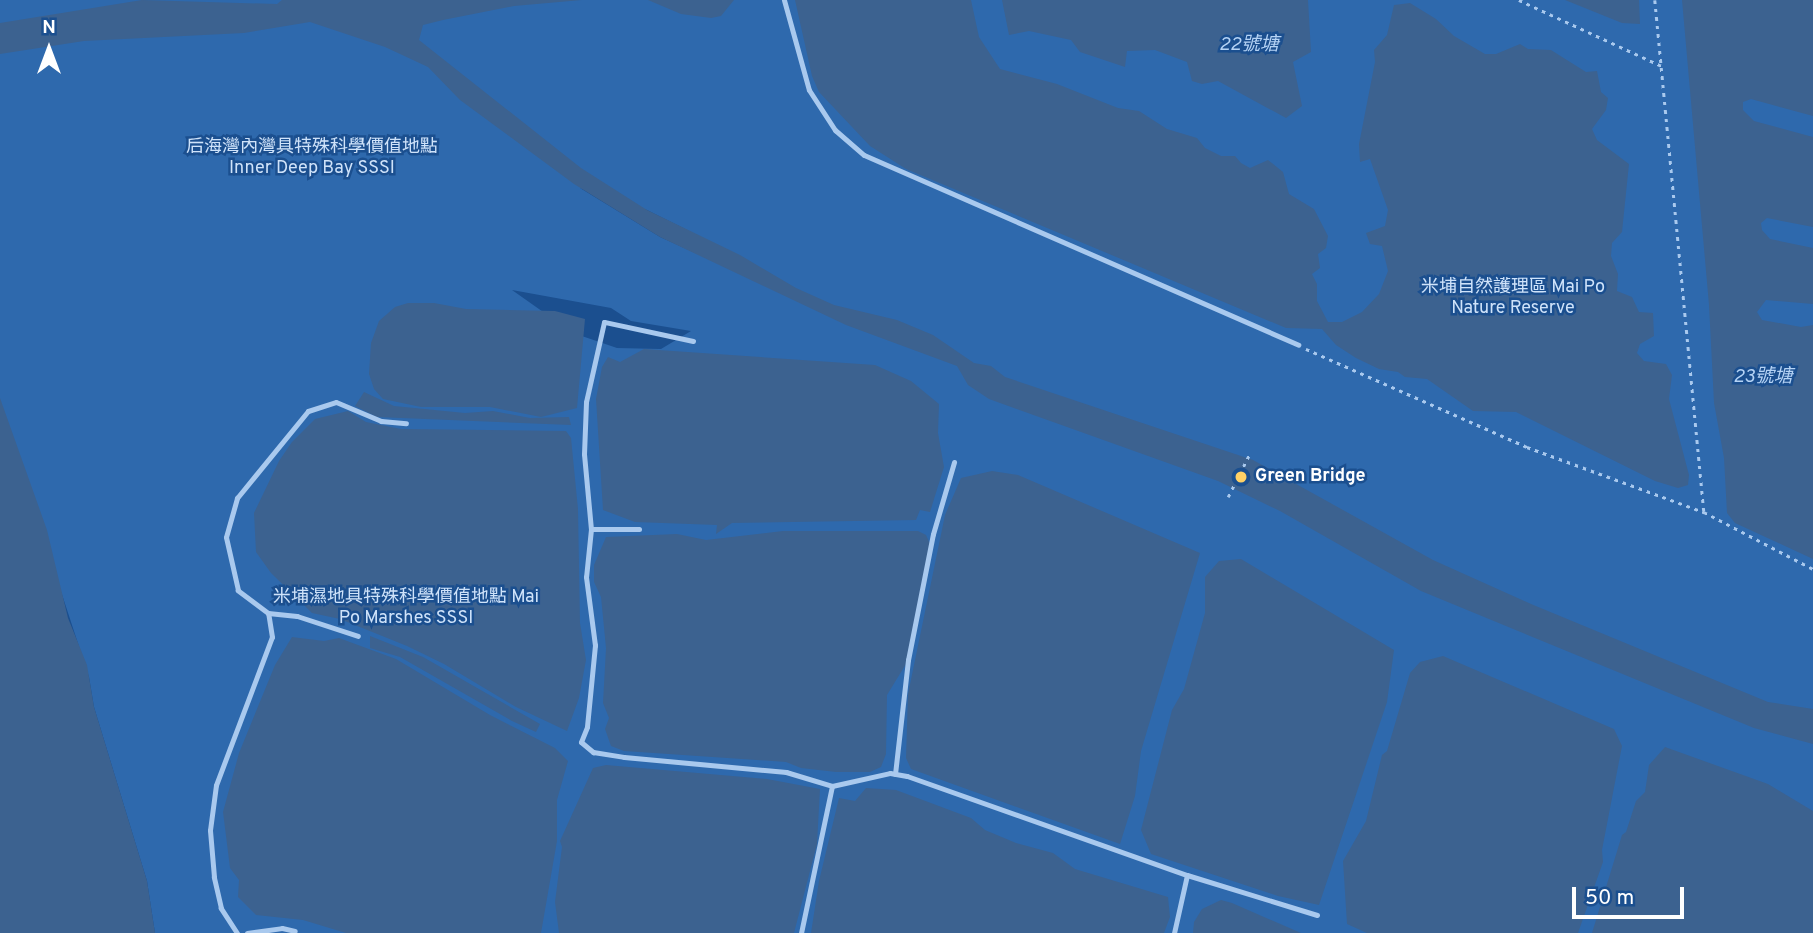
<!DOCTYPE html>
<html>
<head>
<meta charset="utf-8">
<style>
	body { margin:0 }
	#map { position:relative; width:1813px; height:933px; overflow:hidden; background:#1b4f8f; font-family:Overpass,"Noto Sans TC",sans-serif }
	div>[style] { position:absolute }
	.green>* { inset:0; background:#2e69ad }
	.water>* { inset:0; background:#3c6290 }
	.path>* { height:2.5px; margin-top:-1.25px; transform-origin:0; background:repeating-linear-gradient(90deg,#a9c9ee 0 3.5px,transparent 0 8.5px) }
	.lane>* { height:5px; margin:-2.5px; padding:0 2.5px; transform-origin:2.5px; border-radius:2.5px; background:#a9c9ee }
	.dots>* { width:19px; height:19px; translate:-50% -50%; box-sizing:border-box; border:4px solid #1b4f8f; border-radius:50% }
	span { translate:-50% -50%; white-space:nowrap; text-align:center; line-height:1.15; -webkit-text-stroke:5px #1b4f8f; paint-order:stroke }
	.park-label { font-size:18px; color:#cfe3fa }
	.poi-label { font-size:18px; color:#fff; font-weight:700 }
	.left { translate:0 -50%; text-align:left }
	.water-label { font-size:19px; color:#b5d3f5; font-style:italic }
	.north { position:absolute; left:14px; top:14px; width:70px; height:70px; -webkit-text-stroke:5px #1b4f8f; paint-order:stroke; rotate:0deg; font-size:19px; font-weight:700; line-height:28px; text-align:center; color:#fff }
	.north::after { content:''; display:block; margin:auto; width:24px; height:32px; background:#fff; clip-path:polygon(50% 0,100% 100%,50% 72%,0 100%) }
	.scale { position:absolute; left:1572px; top:887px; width:112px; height:32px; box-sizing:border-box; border:4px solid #fff; border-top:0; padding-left:9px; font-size:21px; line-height:24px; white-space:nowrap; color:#fff; -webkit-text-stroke:5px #1b4f8f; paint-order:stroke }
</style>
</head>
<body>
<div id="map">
	<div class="green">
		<div style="clip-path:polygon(evenodd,0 0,1813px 0,1813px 933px,155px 933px,147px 881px,94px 707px,89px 677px,0 405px,0 0,580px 188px,647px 210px,687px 230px,711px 260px,660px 237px,580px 188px,0 0,512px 290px,611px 308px,631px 321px,691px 331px,661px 349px,617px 348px,573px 333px,512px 290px)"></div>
	</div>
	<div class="water">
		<div style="clip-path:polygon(142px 0,277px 4px,282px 0,582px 0,514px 6px,443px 20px,423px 25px,419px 40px,581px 168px,647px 210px,740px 255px,796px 288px,834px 305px,897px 320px,933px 335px,974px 363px,991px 366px,1005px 377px,1253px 460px,1433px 560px,1531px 604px,1768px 702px,1813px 709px,1813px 744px,1754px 728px,1421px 591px,1280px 511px,1218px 481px,989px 399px,968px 385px,957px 366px,846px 325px,660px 237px,574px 184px,460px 100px,428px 67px,385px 47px,310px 22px,244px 33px,84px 41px,0 54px,0 23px)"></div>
		<div style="clip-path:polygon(648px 0,734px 0,721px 16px,711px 18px,681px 14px)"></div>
		<div style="clip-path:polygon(795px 0,971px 0,979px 37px,1000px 69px,1057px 84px,1118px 108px,1139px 111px,1167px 129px,1197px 138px,1205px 148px,1221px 156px,1235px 156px,1241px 163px,1250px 168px,1268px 160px,1283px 172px,1289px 194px,1314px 209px,1328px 236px,1326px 248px,1318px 254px,1320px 268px,1312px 274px,1317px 284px,1317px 301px,1328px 322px,1342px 322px,1362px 312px,1379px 294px,1388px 271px,1382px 246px,1370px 244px,1366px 233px,1385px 226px,1388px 210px,1370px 159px,1360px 162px,1359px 144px,1375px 62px,1374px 50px,1387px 35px,1394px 5px,1410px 3px,1436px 19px,1454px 36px,1485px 54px,1496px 54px,1520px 44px,1528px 49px,1551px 50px,1586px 72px,1597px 71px,1601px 92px,1608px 98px,1606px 110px,1592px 129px,1597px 140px,1629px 164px,1622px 232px,1612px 243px,1611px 256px,1618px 274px,1617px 291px,1632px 297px,1639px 312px,1653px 313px,1654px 336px,1640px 344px,1637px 353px,1644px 361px,1666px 364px,1672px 375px,1669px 399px,1689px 475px,1688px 485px,1678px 488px,1655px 481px,1516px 412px,1473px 411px,1427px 379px,1405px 377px,1398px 372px,1379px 369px,1356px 358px,1336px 345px,1322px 329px,1286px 328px,906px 169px,870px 146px,819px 92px,812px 76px)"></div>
		<div style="clip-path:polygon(1002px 0,1308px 0,1311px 52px,1293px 62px,1302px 106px,1286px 118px,1218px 81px,1202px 84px,1192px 81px,1187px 62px,1155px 50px,1127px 51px,1125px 67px,1080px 52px,1071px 40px,1029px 31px,1009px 35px)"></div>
		<div style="clip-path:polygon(1565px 0,1639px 0,1640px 24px,1622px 23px)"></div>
		<div style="clip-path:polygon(1682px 0,1813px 0,1813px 116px,1751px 99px,1743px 102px,1743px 110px,1754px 121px,1813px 137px,1813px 227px,1767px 218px,1761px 223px,1762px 230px,1770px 239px,1813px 248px,1813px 304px,1766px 300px,1757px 312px,1762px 320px,1801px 327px,1813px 325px,1813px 559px,1735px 523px,1727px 513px,1724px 458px,1714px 403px,1709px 305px)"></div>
		<div style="clip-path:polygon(408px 303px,434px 303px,466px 309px,555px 311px,585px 319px,577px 408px,541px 417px,490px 407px,421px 407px,383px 399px,374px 389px,369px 374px,371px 343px,379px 321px,395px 307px)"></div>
		<div style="clip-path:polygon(644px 349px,875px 365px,911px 381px,939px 404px,938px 433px,944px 467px,930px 512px,920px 510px,916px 520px,732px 523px,716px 534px,717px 525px,635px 522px,603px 510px,596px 399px,602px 367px,608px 357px,620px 362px)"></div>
		<div style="clip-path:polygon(364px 392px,394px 406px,465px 413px,493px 411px,530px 418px,569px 417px,571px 425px,377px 417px,355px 406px)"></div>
		<div style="clip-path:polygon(0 398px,47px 530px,68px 618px,87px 665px,94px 707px,147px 881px,155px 933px,0 933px)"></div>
		<div style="clip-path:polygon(348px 411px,366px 422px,401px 429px,566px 431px,571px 438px,578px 509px,580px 623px,586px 660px,579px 698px,567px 731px,516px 707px,444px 664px,407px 646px,340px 619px,312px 613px,271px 573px,256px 552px,254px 513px,279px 461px,292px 442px,315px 419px)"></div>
		<div style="clip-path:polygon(992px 471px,1018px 475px,1200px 553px,1141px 751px,1135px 796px,1120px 844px,911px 769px,906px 758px,908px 694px,945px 515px,961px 478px)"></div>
		<div style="clip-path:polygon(783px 531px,918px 531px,926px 535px,931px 546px,906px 664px,887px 695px,886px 754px,881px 767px,870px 772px,836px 772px,801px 768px,786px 762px,624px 751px,611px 746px,605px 729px,609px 718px,603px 703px,606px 648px,601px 597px,594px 582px,594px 565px,606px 537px,677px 534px,706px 540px)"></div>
		<div style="clip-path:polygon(1241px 559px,1394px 650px,1387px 702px,1319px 905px,1278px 896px,1151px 854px,1141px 830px,1172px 710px,1184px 689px,1205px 613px,1205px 577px,1219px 561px)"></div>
		<div style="clip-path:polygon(370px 636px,423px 657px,540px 724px,536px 732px,512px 721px,400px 657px,370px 648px)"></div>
		<div style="clip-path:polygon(292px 637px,324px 641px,339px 638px,396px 659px,490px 715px,555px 748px,568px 761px,557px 800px,557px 841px,541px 933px,346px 933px,303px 920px,256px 915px,238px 897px,239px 880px,230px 868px,223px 812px,239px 753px,275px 665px)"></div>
		<div style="clip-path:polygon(1443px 656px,1614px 729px,1622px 746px,1602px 850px,1603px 862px,1578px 933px,1367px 933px,1347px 924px,1343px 861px,1366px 821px,1382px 755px,1387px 751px,1410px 673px,1420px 662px)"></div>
		<div style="clip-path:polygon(1665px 747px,1768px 784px,1813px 811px,1813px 933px,1592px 933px,1622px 835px,1626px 832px,1636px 801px,1645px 792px,1649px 765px)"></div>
		<div style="clip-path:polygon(606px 765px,767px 779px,820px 789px,817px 844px,794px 933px,559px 933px,555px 902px,562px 847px,560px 841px,593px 768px)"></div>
		<div style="clip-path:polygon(866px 788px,896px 790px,971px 818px,985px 830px,1016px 843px,1053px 853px,1075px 869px,1168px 897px,1170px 917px,1164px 933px,811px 933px,819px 881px,839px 798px,855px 801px)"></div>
		<div style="clip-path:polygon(1221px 900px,1232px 903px,1301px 933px,1193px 933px,1194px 922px,1202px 909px)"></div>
	</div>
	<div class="path">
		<div style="left:1519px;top:0;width:157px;rotate:24.8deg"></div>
		<div style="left:1655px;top:0;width:514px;rotate:84.53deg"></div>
		<div style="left:1306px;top:349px;width:242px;rotate:23.9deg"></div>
		<div style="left:1527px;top:447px;width:189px;rotate:20.2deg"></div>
		<div style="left:1704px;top:512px;width:123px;rotate:27.6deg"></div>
		<div style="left:1228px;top:497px;width:49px;rotate:-63.4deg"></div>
	</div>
	<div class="lane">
		<div style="left:784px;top:0;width:93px;rotate:74.5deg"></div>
		<div style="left:809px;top:90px;width:48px;rotate:57deg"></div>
		<div style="left:835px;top:130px;width:38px;rotate:41deg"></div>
		<div style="left:864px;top:155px;width:474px;rotate:23.6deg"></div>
		<div style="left:693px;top:341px;width:91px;rotate:-167.9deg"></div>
		<div style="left:604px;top:322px;width:82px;rotate:102.7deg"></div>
		<div style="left:586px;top:402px;width:52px;rotate:92.2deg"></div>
		<div style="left:584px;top:454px;width:75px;rotate:84.7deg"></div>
		<div style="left:591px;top:529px;width:48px;rotate:95.9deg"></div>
		<div style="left:586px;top:577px;width:69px;rotate:82.5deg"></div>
		<div style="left:595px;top:645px;width:82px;rotate:95.6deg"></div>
		<div style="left:587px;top:727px;width:16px;rotate:112deg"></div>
		<div style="left:581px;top:742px;width:16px;rotate:40deg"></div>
		<div style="left:593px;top:752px;width:31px;rotate:9deg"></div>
		<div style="left:624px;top:757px;width:163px;rotate:5.3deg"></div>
		<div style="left:786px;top:772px;width:48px;rotate:16.9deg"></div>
		<div style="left:832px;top:786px;width:59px;rotate:-12.6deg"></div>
		<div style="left:890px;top:773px;width:17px;rotate:10deg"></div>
		<div style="left:907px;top:776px;width:297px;rotate:19.5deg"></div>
		<div style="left:1187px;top:875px;width:136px;rotate:17.1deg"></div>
		<div style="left:591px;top:529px;width:48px"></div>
		<div style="left:268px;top:613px;width:38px;rotate:-143deg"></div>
		<div style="left:238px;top:590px;width:54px;rotate:-102.8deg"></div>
		<div style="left:226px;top:537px;width:41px;rotate:-74.2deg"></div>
		<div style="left:237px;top:498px;width:112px;rotate:-50.8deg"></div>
		<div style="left:308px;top:411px;width:29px;rotate:-18deg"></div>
		<div style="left:336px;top:402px;width:49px;rotate:22.9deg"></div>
		<div style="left:381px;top:421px;width:25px;rotate:5deg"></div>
		<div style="left:895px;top:774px;width:115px;rotate:-83.5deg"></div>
		<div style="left:908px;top:660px;width:128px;rotate:-78.8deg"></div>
		<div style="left:933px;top:534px;width:75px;rotate:-73.7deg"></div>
		<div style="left:237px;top:933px;width:30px;rotate:-123deg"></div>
		<div style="left:221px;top:908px;width:32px;rotate:-103deg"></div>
		<div style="left:214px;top:877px;width:47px;rotate:-94.9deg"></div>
		<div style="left:210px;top:830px;width:45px;rotate:-82.4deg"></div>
		<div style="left:216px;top:785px;width:158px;rotate:-69.3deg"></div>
		<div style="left:272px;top:637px;width:24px;rotate:-99deg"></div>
		<div style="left:268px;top:613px;width:29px;rotate:6deg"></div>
		<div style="left:297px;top:616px;width:64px;rotate:18.2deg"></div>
		<div style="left:247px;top:933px;width:35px;rotate:-8deg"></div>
		<div style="left:282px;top:928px;width:13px;rotate:13deg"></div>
		<div style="left:801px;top:933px;width:150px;rotate:-78.1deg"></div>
		<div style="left:1174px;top:933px;width:59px;rotate:-77.4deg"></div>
	</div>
	<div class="dots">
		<div style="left:1241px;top:477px;background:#ffd166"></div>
	</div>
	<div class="park-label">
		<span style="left:312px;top:159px">后海灣內灣具特殊科學價值地點<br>Inner Deep Bay SSSI</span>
		<span style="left:1513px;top:299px">米埔自然護理區 Mai Po<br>Nature Reserve</span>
		<span style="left:406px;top:609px">米埔濕地具特殊科學價值地點 Mai<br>Po Marshes SSSI</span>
	</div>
	<div class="poi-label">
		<span class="left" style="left:1255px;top:477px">Green Bridge</span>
	</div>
	<div class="water-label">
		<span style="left:1249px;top:46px">22號塘</span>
		<span style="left:1763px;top:378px">23號塘</span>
	</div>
	<div class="north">N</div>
	<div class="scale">50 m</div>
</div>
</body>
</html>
